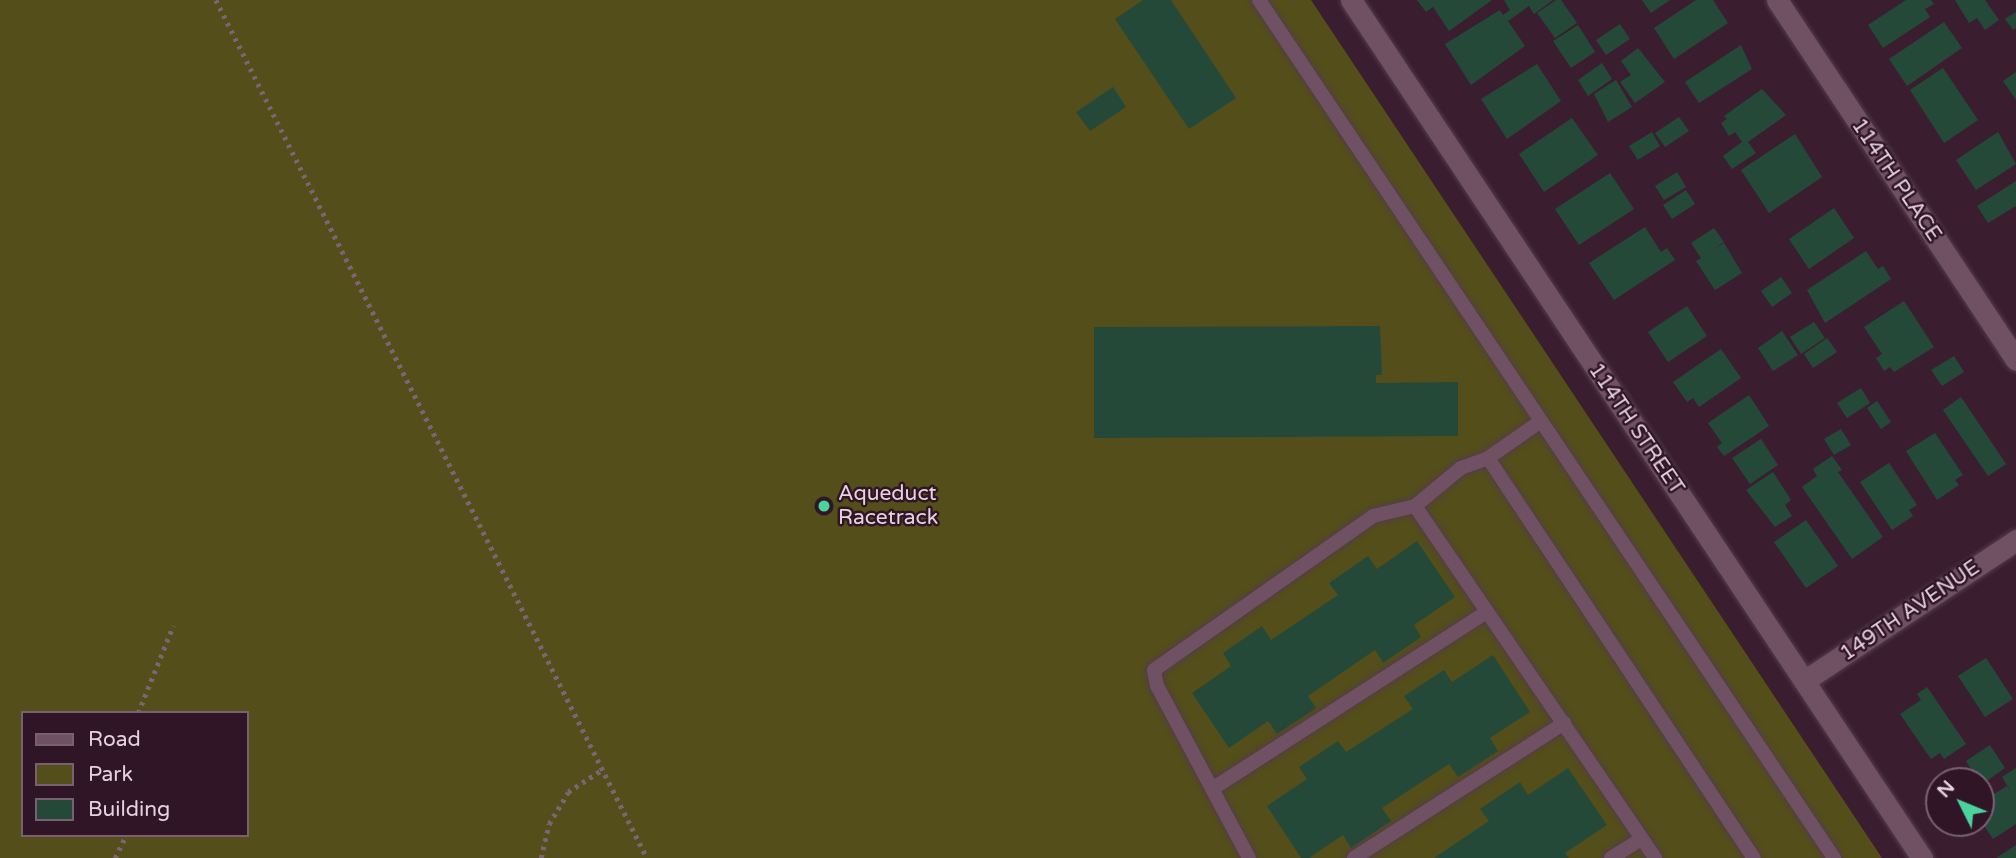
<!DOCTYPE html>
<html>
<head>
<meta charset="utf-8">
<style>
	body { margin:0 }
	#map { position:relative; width:2016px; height:858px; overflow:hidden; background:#3a1e30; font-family:"Varela Round",sans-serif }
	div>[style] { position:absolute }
	.green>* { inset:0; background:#544e1b }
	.building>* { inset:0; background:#254939 }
	.path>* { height:4.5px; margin-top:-2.25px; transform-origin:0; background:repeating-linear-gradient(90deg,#7c6473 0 3.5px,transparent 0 8.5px) }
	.roads { filter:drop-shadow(0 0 2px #533c4b) drop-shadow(0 0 2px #533c4b) }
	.service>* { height:14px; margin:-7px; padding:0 7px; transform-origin:7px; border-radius:7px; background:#705063 }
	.minor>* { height:21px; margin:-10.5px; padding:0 10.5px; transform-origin:10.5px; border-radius:10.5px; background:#705063 }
	.dots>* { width:19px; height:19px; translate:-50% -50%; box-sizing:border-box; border:4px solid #301526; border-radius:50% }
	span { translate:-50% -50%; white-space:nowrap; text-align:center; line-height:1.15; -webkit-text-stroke:5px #301526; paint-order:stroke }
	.street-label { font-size:21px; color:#e5d2dc }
	.poi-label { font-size:21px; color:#e5d2dc }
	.left { translate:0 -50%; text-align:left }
	.legend { position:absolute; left:21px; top:711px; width:228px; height:126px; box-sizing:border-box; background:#301526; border:2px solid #78616f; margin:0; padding:9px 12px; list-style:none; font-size:21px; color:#e5d2dc }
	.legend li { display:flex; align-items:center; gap:14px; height:35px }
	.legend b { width:35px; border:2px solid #78616f }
	.north { position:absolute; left:1925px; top:767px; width:70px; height:70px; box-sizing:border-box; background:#301526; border:2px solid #78616f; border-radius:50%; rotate:313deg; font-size:19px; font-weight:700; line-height:28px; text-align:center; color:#e5d2dc }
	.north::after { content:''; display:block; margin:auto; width:24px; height:32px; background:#4ad49c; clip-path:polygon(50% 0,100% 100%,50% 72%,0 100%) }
</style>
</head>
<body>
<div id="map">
	<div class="green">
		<div style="clip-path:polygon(evenodd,0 0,1311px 0,1882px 858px,0 858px,0 0,23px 713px,247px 713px,247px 835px,23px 835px,23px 713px)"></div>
	</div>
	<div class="building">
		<div style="clip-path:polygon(1143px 0,1171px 0,1236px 98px,1189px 129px,1115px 19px)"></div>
		<div style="clip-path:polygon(1417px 0,1492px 0,1449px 31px,1433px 7px,1426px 12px)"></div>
		<div style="clip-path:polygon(1504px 0,1553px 0,1534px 14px,1529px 6px,1508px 21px,1525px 46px,1471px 85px,1445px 44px,1500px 10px,1503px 15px,1510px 10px)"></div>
		<div style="clip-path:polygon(1556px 0,1561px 0,1577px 23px,1555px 38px,1537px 13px)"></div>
		<div style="clip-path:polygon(1642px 0,1670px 0,1651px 13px)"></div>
		<div style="clip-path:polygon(1696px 0,1713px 0,1728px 23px,1674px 59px,1654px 28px)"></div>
		<div style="clip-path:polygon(1906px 0,1931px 0,1934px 4px,1925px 9px,1930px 17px,1883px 48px,1868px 25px)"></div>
		<div style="clip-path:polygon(1955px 0,1985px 0,1999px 20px,1985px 30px,1977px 18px,1969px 23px)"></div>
		<div style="clip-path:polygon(2016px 12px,2016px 28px,2013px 30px,2005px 19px)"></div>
		<div style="clip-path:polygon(1944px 22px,1962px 48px,1907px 86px,1889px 59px)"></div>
		<div style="clip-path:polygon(1620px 24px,1630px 39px,1606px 55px,1596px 40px)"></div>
		<div style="clip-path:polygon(1578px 25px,1595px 52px,1571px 68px,1553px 41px)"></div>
		<div style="clip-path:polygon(1741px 45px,1752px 69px,1699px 103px,1685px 82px)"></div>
		<div style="clip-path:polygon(1638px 48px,1665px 82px,1635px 103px,1620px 82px,1631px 75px,1621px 61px)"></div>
		<div style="clip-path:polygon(1602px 63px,1612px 79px,1588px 96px,1578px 80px)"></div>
		<div style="clip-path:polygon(1537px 64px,1561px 101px,1507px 139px,1481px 99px)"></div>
		<div style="clip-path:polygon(1943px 68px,1978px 120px,1944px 143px,1910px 90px)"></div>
		<div style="clip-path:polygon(2016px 72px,2016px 100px,2003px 81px)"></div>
		<div style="clip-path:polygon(1616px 80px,1632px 107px,1608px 122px,1594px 94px)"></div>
		<div style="clip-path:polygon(1113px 87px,1126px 107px,1090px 131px,1076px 112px)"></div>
		<div style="clip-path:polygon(1762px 89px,1786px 115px,1748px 142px,1756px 153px,1732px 169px,1723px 156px,1742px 142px,1735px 132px,1729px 136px,1721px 123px,1727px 119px,1724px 116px)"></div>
		<div style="clip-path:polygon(1679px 117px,1689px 131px,1665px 147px,1655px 133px)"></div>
		<div style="clip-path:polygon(1572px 118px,1598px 155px,1544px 192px,1519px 154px)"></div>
		<div style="clip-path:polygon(1652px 132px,1660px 146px,1638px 160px,1629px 146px)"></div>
		<div style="clip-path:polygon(1998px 132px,2016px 164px,1976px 190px,1956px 160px)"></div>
		<div style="clip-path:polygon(1795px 134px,1822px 177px,1769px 213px,1741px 170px)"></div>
		<div style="clip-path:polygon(1677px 172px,1686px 187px,1664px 200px,1655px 186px)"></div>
		<div style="clip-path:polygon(1610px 173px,1634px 209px,1579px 245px,1555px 209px)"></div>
		<div style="clip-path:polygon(2016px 181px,2016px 206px,1988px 223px,1977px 206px)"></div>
		<div style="clip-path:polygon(1686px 190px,1695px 204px,1672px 219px,1663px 205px)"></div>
		<div style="clip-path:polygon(1834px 208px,1854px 238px,1809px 269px,1789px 239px)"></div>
		<div style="clip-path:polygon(1645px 227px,1661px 252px,1667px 248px,1675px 260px,1614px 300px,1589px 263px)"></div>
		<div style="clip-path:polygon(1714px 228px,1724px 242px,1714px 249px,1724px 243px,1742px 273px,1715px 290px,1696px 261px,1701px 258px,1691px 243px)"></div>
		<div style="clip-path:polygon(1866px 251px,1878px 269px,1883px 266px,1891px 279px,1825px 323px,1807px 290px)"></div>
		<div style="clip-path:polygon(1781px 277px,1792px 293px,1772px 307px,1761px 291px)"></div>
		<div style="clip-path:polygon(1904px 301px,1934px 347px,1894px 372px,1890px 367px,1884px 371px,1876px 358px,1882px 354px,1864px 327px)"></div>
		<div style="clip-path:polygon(1687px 306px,1707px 336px,1668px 362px,1648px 332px)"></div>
		<div style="clip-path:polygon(1814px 322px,1825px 338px,1801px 354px,1790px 337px)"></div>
		<div style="clip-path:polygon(1380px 326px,1382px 375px,1376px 375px,1376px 383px,1458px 382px,1458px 436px,1094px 438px,1094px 327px)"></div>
		<div style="clip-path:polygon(1782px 331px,1798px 355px,1773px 371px,1758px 348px)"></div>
		<div style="clip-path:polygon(1827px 338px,1837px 352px,1813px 368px,1804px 354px)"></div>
		<div style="clip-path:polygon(1721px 349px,1741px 378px,1699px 407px,1693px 398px,1687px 402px,1673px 382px)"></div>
		<div style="clip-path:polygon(1954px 356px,1964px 372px,1942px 386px,1931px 370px)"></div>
		<div style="clip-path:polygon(1861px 388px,1870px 403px,1847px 418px,1837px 403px)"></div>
		<div style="clip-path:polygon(1749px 395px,1769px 426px,1724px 456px,1717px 447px,1722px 443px,1708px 423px)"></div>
		<div style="clip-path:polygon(1961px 397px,2006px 464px,1988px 476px,1943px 410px)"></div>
		<div style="clip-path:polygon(1877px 401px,1891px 422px,1881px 429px,1867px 408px)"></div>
		<div style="clip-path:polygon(1841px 429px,1851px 445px,1834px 455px,1824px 439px)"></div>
		<div style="clip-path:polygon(1935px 433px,1963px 475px,1955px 480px,1959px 485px,1937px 500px,1906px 451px)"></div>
		<div style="clip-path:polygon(1761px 439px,1778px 465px,1750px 484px,1732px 458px)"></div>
		<div style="clip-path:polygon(1832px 456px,1842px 470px,1838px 472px,1883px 537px,1852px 559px,1802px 487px,1817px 476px,1813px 469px)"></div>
		<div style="clip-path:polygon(1889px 463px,1917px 505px,1909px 510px,1913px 516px,1892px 530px,1860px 482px)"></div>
		<div style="clip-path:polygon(1773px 472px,1791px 500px,1785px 505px,1792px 516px,1775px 527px,1746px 490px)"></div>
		<div style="clip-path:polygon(1806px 520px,1838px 566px,1806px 588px,1774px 542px)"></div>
		<div style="clip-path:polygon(1417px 541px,1455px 597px,1414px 625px,1421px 637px,1383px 663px,1375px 650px,1308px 696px,1316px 708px,1277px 734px,1268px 721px,1229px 748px,1192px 693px,1231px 666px,1223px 653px,1262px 626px,1271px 640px,1338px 595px,1329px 583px,1368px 556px,1377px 569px)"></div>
		<div style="clip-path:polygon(1493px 655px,1530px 712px,1490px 738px,1498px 751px,1458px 777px,1449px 764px,1382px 808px,1391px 821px,1351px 848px,1343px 835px,1309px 858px,1301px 858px,1267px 806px,1307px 779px,1299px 767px,1338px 741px,1346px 752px,1413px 709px,1404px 696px,1444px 670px,1452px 682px)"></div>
		<div style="clip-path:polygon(1986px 658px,2013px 699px,1985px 717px,1958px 676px)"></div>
		<div style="clip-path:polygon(1927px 687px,1966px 744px,1944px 759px,1940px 753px,1931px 759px,1900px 714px,1921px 700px,1917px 694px)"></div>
		<div style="clip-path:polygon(1990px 745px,2005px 768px,1981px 785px,1966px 761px)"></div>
		<div style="clip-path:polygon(1568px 768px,1607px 825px,1565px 853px,1569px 858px,1434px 858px,1489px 821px,1480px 809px,1520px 782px,1528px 795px)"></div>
		<div style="clip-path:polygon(2016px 768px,2016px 824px,1993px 839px,1981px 821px,1981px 802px,2007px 786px,2012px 793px,2002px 777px)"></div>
		<div style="clip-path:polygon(2016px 845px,2016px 858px,1996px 858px)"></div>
	</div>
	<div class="path">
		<div style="left:216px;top:0;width:960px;rotate:63.33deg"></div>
		<div style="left:138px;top:713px;width:94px;rotate:-68.1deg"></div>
		<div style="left:115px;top:858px;width:25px;rotate:-64deg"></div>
		<div style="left:541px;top:858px;width:35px;rotate:-77deg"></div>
		<div style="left:549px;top:824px;width:37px;rotate:-59deg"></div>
		<div style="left:568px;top:792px;width:42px;rotate:-33.3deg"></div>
	</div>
	<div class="roads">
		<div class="service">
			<div style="left:1259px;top:0;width:1033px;rotate:56.17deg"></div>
			<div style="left:1541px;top:421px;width:65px;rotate:145.1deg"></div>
			<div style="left:1488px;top:458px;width:480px;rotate:56.4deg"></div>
			<div style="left:1415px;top:506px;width:60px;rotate:-39.6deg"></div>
			<div style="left:1461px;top:468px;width:29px;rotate:-20deg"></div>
			<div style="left:1212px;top:789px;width:327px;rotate:-32.8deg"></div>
			<div style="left:1249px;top:858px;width:195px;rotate:-118.1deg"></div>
			<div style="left:1157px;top:686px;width:16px;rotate:-101deg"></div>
			<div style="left:1154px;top:670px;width:268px;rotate:-35.1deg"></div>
			<div style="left:1373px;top:516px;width:43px;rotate:-13.4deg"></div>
			<div style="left:1415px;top:506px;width:426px;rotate:55.7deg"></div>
			<div style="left:1354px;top:858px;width:250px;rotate:-32.7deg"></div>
			<div style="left:1611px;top:858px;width:36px;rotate:-32deg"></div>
		</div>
		<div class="minor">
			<div style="left:1351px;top:0;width:1031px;rotate:56.36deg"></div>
			<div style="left:1777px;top:0;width:432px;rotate:56.4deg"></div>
			<div style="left:1804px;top:681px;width:255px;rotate:-33.6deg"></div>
		</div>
	</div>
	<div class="dots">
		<div style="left:824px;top:506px;background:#4ad49c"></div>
	</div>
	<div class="street-label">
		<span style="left:1896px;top:180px;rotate:56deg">114TH PLACE</span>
		<span style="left:1636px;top:429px;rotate:56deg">114TH STREET</span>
		<span style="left:1910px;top:611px;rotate:-34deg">149TH AVENUE</span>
	</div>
	<div class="poi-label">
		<span class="left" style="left:838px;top:506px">Aqueduct<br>Racetrack</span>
	</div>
	<ul class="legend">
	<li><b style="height:9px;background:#705063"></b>Road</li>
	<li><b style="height:19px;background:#544e1b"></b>Park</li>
	<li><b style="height:19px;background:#254939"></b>Building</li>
	</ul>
	<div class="north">N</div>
</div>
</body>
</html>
